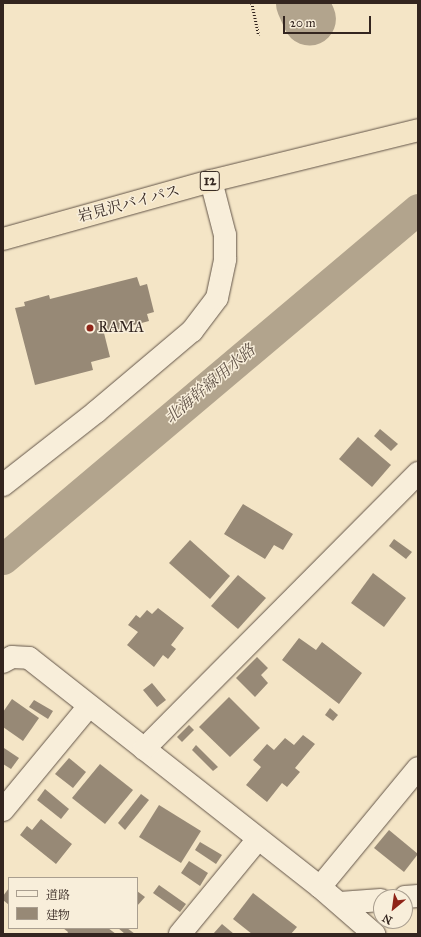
<!DOCTYPE html>
<html>
<head>
<meta charset="utf-8">
<style>
	body { margin:0 }
	#map { position:relative; width:421px; height:937px; overflow:hidden; background:#f4e5c6; font-family:"IM FELL Great Primer","Noto Serif JP",serif }
	div>[style] { position:absolute }
	.canal>* { height:31px; margin:-15.5px; padding:0 15.5px; transform-origin:15.5px; border-radius:15.5px; background:#b2a48d }
	.river>* { height:53px; margin:-26.5px; padding:0 26.5px; transform-origin:26.5px; border-radius:26.5px; background:#b2a48d }
	.building>* { inset:0; background:#978976 }
	.path>* { height:2.5px; margin-top:-1.25px; transform-origin:0; background:repeating-linear-gradient(90deg,#33251f 0 1px,transparent 0 3px) }
	.roads { filter:drop-shadow(0 0 1px #635549) drop-shadow(0 0 1px #635549) }
	.minor>* { height:22px; margin:-11px; padding:0 11px; transform-origin:11px; border-radius:11px; background:#f8eeda }
	.trunk>* { height:22px; margin:-11px; padding:0 11px; transform-origin:11px; border-radius:11px; background:#f4e5c6 }
	.dots>* { width:11px; height:11px; translate:-50% -50%; box-sizing:border-box; border:2px solid #f8eeda; border-radius:50% }
	span { translate:-50% -50%; white-space:nowrap; text-align:center; line-height:1.15; -webkit-text-stroke:3px #f8eeda; paint-order:stroke }
	.shield-label span { padding:1px 3px; background:#f8eeda; border:1px solid; border-radius:3px; -webkit-text-stroke-width:0 }
	.shield-label { font-size:14px; color:#33251f; font-weight:700 }
	.street-label { font-size:15px; color:#33251f }
	.poi-label { font-size:15px; color:#33251f }
	.left { translate:0 -50%; text-align:left }
	.water-label { font-size:16px; color:#5f5146; font-style:italic }
	.frame { position:absolute; inset:0; border:4px solid #33251f; pointer-events:none }
	.legend { position:absolute; left:8px; top:877px; width:130px; height:52px; box-sizing:border-box; background:#f8eeda; border:1px solid #a99e8f; margin:0; padding:5px 7px; list-style:none; font-size:12px; color:#33251f }
	.legend li { display:flex; align-items:center; gap:8px; height:20px }
	.legend b { width:20px; border:1px solid #a99e8f }
	.north { position:absolute; left:373px; top:889px; width:40px; height:40px; box-sizing:border-box; background:#f8eeda; border:1px solid #a99e8f; border-radius:50%; rotate:209deg; font-size:11px; font-weight:700; line-height:16px; text-align:center; color:#33251f }
	.north::after { content:''; display:block; margin:auto; width:14px; height:18px; background:#8f2418; clip-path:polygon(50% 0,100% 100%,50% 72%,0 100%) }
	.scale { position:absolute; left:283px; top:16px; width:88px; height:18px; box-sizing:border-box; border:2px solid #33251f; border-top:0; padding-left:5px; font-size:12px; line-height:14px; white-space:nowrap; color:#33251f; -webkit-text-stroke:3px #f8eeda; paint-order:stroke }
</style>
</head>
<body>
<div id="map">
	<div class="canal">
		<div style="left:3px;top:559px;width:543px;rotate:-40.14deg"></div>
	</div>
	<div class="river">
		<div style="left:302px;top:3px;width:17px;rotate:66deg"></div>
	</div>
	<div class="building">
		<div style="clip-path:polygon(137px 277px,140px 286px,147px 284px,154px 312px,147px 314px,149px 321px,104px 333px,110px 357px,91px 362px,93px 370px,35px 385px,15px 308px,25px 306px,24px 302px,49px 295px,50px 299px)"></div>
		<div style="clip-path:polygon(380px 429px,398px 444px,391px 451px,374px 436px)"></div>
		<div style="clip-path:polygon(358px 437px,391px 465px,372px 487px,339px 459px)"></div>
		<div style="clip-path:polygon(243px 504px,293px 534px,283px 550px,274px 545px,265px 559px,224px 534px)"></div>
		<div style="clip-path:polygon(394px 539px,412px 552px,406px 559px,389px 546px)"></div>
		<div style="clip-path:polygon(190px 540px,230px 576px,210px 599px,169px 563px)"></div>
		<div style="clip-path:polygon(373px 573px,406px 598px,384px 627px,351px 603px)"></div>
		<div style="clip-path:polygon(238px 575px,266px 598px,238px 629px,211px 606px)"></div>
		<div style="clip-path:polygon(158px 608px,184px 628px,171px 645px,176px 649px,168px 659px,163px 655px,154px 667px,127px 645px,138px 632px,128px 625px,136px 615px,140px 618px,147px 610px,152px 614px)"></div>
		<div style="clip-path:polygon(299px 638px,316px 650px,322px 642px,362px 673px,339px 704px,282px 660px)"></div>
		<div style="clip-path:polygon(257px 657px,268px 668px,261px 675px,268px 683px,255px 697px,236px 678px)"></div>
		<div style="clip-path:polygon(152px 683px,166px 700px,157px 707px,143px 690px)"></div>
		<div style="clip-path:polygon(229px 697px,260px 728px,230px 757px,199px 727px)"></div>
		<div style="clip-path:polygon(12px 699px,39px 718px,23px 741px,3px 727px,3px 712px)"></div>
		<div style="clip-path:polygon(34px 700px,53px 711px,48px 719px,29px 707px)"></div>
		<div style="clip-path:polygon(330px 708px,338px 715px,333px 721px,325px 715px)"></div>
		<div style="clip-path:polygon(189px 725px,194px 730px,182px 742px,177px 737px)"></div>
		<div style="clip-path:polygon(303px 735px,315px 744px,295px 768px,300px 772px,287px 787px,282px 783px,267px 802px,246px 785px,261px 767px,253px 760px,267px 744px,274px 750px,285px 738px,294px 745px)"></div>
		<div style="clip-path:polygon(196px 745px,218px 767px,213px 771px,192px 750px)"></div>
		<div style="clip-path:polygon(4px 748px,19px 758px,11px 769px,3px 764px)"></div>
		<div style="clip-path:polygon(69px 758px,86px 772px,73px 788px,55px 774px)"></div>
		<div style="clip-path:polygon(100px 764px,133px 790px,105px 824px,72px 798px)"></div>
		<div style="clip-path:polygon(45px 789px,69px 809px,61px 819px,37px 800px)"></div>
		<div style="clip-path:polygon(141px 794px,149px 800px,125px 830px,118px 823px)"></div>
		<div style="clip-path:polygon(159px 805px,201px 831px,181px 863px,139px 837px)"></div>
		<div style="clip-path:polygon(41px 819px,72px 844px,56px 864px,20px 835px,27px 826px,32px 830px)"></div>
		<div style="clip-path:polygon(389px 830px,418px 854px,404px 872px,374px 848px)"></div>
		<div style="clip-path:polygon(200px 842px,222px 855px,216px 864px,195px 850px)"></div>
		<div style="clip-path:polygon(189px 861px,208px 873px,200px 886px,181px 873px)"></div>
		<div style="clip-path:polygon(159px 885px,186px 904px,180px 912px,153px 893px)"></div>
		<div style="clip-path:polygon(9px 888px,9px 905px,3px 900px,3px 896px)"></div>
		<div style="clip-path:polygon(137px 891px,145px 897px,137px 906px)"></div>
		<div style="clip-path:polygon(253px 893px,297px 927px,291px 934px,252px 934px,233px 919px)"></div>
		<div style="clip-path:polygon(222px 924px,234px 934px,213px 934px)"></div>
		<div style="clip-path:polygon(63px 928px,108px 928px,116px 934px,67px 934px,68px 932px)"></div>
		<div style="clip-path:polygon(118px 928px,127px 928px,135px 934px,125px 934px)"></div>
	</div>
	<div class="path">
		<div style="left:252px;top:3px;width:33px;rotate:78deg"></div>
	</div>
	<div class="roads">
		<div class="minor">
			<div style="left:3px;top:485px;width:118px;rotate:-38.1deg"></div>
			<div style="left:96px;top:412px;width:126px;rotate:-40.2deg"></div>
			<div style="left:192px;top:331px;width:41px;rotate:-52.9deg"></div>
			<div style="left:217px;top:298px;width:40px;rotate:-78deg"></div>
			<div style="left:225px;top:259px;width:24px;rotate:-90deg"></div>
			<div style="left:225px;top:235px;width:56px;rotate:-104.5deg"></div>
			<div style="left:3px;top:662px;width:10px;rotate:-29deg"></div>
			<div style="left:12px;top:657px;width:17px;rotate:3deg"></div>
			<div style="left:29px;top:658px;width:370px;rotate:38.2deg"></div>
			<div style="left:320px;top:887px;width:72px;rotate:41deg"></div>
			<div style="left:144px;top:749px;width:389px;rotate:-45.2deg"></div>
			<div style="left:3px;top:810px;width:135px;rotate:-50.4deg"></div>
			<div style="left:320px;top:887px;width:154px;rotate:-50.5deg"></div>
			<div style="left:405px;top:897px;width:13px;rotate:-4deg"></div>
			<div style="left:340px;top:903px;width:41px;rotate:-4.2deg"></div>
			<div style="left:180px;top:934px;width:123px;rotate:-50.6deg"></div>
		</div>
		<div class="trunk">
			<div style="left:3px;top:239px;width:216px;rotate:-15.6deg"></div>
			<div style="left:211px;top:181px;width:213px;rotate:-13.8deg"></div>
		</div>
	</div>
	<div class="dots">
		<div style="left:90px;top:328px;background:#8f2418"></div>
	</div>
	<div class="shield-label">
		<span style="left:210px;top:181px">12</span>
	</div>
	<div class="street-label">
		<span style="left:129px;top:204px;rotate:-15deg">岩見沢バイパス</span>
	</div>
	<div class="poi-label">
		<span class="left" style="left:98px;top:328px">RAMA</span>
	</div>
	<div class="water-label">
		<span style="left:210px;top:384px;rotate:-40deg">北海幹線用水路</span>
	</div>
	<div class="frame"></div>
	<ul class="legend">
	<li><b style="height:5px;background:#f8eeda"></b>道路</li>
	<li><b style="height:11px;background:#978976"></b>建物</li>
	</ul>
	<div class="north">N</div>
	<div class="scale">20 m</div>
</div>
</body>
</html>
